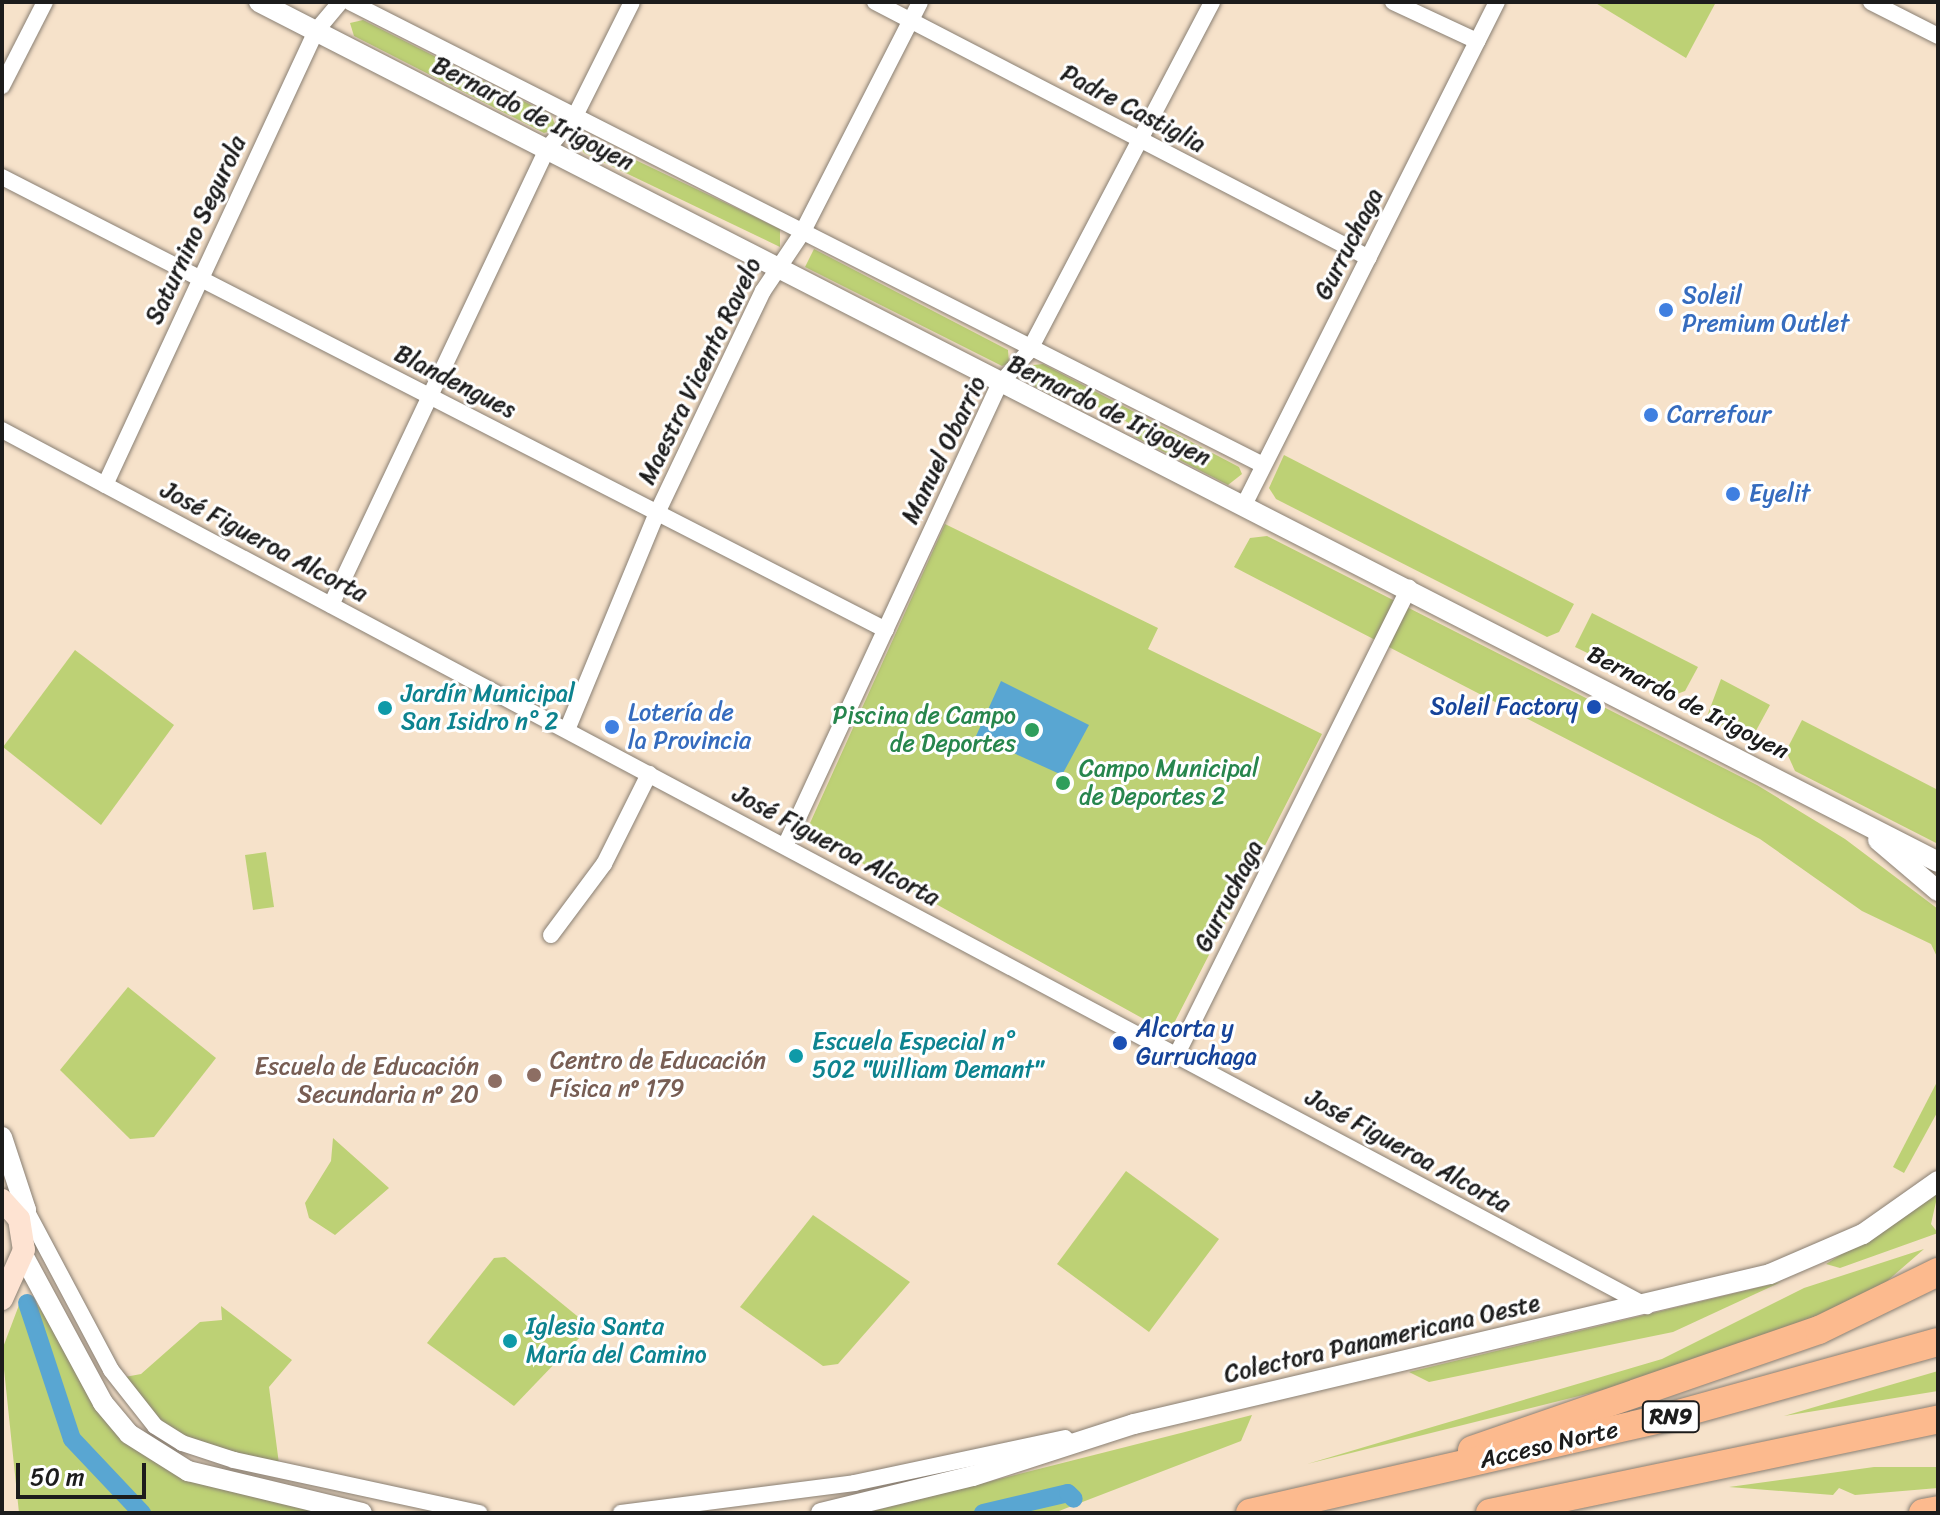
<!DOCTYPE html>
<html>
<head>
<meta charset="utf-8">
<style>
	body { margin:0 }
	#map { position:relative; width:1940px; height:1515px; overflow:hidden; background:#f6e2ca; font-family:Sriracha,sans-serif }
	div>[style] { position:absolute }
	.green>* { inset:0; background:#bdd175 }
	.water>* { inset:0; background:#59a6d2 }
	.canal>* { height:18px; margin:-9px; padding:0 9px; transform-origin:9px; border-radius:9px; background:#59a6d2 }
	.roads { filter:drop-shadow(0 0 2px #897f73) drop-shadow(0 0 2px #897f73) }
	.minor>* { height:16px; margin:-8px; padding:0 8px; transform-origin:8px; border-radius:8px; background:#fff }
	.tertiary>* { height:20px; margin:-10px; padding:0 10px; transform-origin:10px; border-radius:10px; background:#fff }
	.secondary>* { height:22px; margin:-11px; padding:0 11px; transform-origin:11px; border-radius:11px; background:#fee3d2 }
	.motorway>* { height:28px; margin:-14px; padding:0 14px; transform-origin:14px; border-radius:14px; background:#fcba8e }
	.dots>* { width:22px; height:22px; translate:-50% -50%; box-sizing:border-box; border:4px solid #fff; border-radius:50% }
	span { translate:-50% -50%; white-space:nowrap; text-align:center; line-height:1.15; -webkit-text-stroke:6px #fff; paint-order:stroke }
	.shield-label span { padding:2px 6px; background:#fff; border:2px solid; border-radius:6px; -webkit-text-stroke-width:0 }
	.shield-label { font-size:22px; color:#1c1c1c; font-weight:700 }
	.street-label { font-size:24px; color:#1c1c1c }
	.shop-label { font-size:24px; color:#366cbe }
	.left { translate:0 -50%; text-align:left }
	.culture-label { font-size:24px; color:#0d838f }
	.transit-label { font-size:24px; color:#164399 }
	.right { translate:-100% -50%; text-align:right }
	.leisure-label { font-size:24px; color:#27864d }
	.education-label { font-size:24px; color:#785e54 }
	.frame { position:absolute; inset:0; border:4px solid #1c1c1c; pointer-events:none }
	.scale { position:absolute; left:16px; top:1463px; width:130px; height:36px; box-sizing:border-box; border:4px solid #1c1c1c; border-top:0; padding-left:10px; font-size:24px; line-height:28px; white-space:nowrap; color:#1c1c1c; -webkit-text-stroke:6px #fff; paint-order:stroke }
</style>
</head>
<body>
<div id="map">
	<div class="green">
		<div style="clip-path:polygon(1594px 2px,1716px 2px,1686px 58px)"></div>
		<div style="clip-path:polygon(363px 20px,551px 115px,557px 129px,544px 133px,354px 36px,350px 23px)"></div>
		<div style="clip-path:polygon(581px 134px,780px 229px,780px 247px,584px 153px,575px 139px)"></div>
		<div style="clip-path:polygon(814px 249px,1008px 350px,1009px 363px,1002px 366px,805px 267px)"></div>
		<div style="clip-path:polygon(1043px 364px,1239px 467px,1242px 474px,1228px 485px,1135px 437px,1129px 423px,1076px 396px,1054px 396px,1028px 383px,1033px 365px)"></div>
		<div style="clip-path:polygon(1284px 455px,1574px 604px,1559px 632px,1547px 637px,1276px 499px,1269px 488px)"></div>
		<div style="clip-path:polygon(945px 524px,1158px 628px,1148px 649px,1322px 734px,1169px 1033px,806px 832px)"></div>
		<div style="clip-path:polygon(1267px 536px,1757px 785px,1845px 839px,1938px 909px,1938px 959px,1931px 944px,1862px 911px,1760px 839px,1234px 567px,1250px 538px)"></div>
		<div style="clip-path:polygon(1592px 613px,1698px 667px,1685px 691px,1674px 695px,1575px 647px)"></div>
		<div style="clip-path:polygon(75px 650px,174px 725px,101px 825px,3px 747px)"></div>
		<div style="clip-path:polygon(1721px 679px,1770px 705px,1752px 738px,1706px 719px)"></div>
		<div style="clip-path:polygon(1802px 720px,1938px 790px,1938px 844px,1795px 771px,1786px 751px)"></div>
		<div style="clip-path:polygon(266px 852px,274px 907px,253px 910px,245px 855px)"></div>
		<div style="clip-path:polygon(128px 987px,216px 1058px,154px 1137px,130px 1139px,60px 1070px)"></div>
		<div style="clip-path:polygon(1938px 1080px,1938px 1111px,1904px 1173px,1893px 1167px)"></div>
		<div style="clip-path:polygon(333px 1138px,389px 1188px,335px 1235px,309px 1218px,305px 1203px,331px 1161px)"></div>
		<div style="clip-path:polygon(1126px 1171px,1219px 1239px,1149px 1332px,1057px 1264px)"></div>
		<div style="clip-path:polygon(1938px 1193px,1931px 1224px,1938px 1233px,1840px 1268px,1826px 1264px)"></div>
		<div style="clip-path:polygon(813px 1215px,910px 1282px,838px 1364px,823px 1366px,740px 1307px)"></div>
		<div style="clip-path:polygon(1924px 1249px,1878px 1289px,1817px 1322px,1663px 1375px,1307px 1464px,1662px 1359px,1804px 1288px)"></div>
		<div style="clip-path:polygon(505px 1257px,582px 1320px,583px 1334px,514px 1406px,427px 1343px,494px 1258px)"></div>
		<div style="clip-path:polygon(1781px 1282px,1673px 1332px,1429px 1382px,1409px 1372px)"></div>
		<div style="clip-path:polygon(33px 1298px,128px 1442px,324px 1513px,19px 1513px,2px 1350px,19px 1305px)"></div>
		<div style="clip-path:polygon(221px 1306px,292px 1360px,269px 1387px,279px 1464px,187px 1439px,162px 1425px,125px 1377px,141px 1374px,200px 1322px,222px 1320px)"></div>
		<div style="clip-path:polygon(1938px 1371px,1938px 1391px,1784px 1416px)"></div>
		<div style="clip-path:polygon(1252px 1415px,1241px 1441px,1059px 1511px,865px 1513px)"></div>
		<div style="clip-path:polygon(1874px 1467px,1938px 1467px,1938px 1488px,1855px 1495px,1839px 1488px,1833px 1495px,1729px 1487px)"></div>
	</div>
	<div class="water">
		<div style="clip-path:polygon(1001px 681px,1089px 725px,1062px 775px,976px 736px)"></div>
	</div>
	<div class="canal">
		<div style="left:27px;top:1303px;width:143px;rotate:71.7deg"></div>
		<div style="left:72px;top:1439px;width:102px;rotate:46.6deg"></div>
		<div style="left:983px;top:1513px;width:87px;rotate:-13.2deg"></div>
		<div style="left:1068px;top:1493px;width:8px;rotate:45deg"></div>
	</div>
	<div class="roads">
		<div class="minor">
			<div style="left:350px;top:2px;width:1024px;rotate:26.89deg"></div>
			<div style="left:875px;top:2px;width:556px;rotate:27.39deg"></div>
			<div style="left:1393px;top:2px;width:93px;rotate:24.9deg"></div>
			<div style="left:1871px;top:2px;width:75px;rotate:26.9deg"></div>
			<div style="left:2px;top:86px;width:94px;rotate:-62.9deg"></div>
			<div style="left:2px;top:177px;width:993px;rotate:27.13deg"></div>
			<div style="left:2px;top:430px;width:1864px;rotate:28.04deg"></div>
			<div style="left:105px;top:485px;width:501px;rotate:-65.07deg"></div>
			<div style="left:316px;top:31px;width:38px;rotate:-50deg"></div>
			<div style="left:1243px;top:507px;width:565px;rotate:-63.3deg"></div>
			<div style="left:331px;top:605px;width:505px;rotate:-64.65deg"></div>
			<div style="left:547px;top:149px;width:43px;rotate:-49.7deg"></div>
			<div style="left:575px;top:116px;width:127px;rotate:-63.4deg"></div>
			<div style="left:567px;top:730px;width:235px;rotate:-67.5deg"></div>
			<div style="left:657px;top:513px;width:246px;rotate:-64.5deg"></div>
			<div style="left:763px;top:291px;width:70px;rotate:-56.1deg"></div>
			<div style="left:802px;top:233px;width:259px;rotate:-62.9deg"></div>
			<div style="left:785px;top:846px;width:508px;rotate:-65.1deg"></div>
			<div style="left:999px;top:385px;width:45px;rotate:-48.6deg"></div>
			<div style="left:1029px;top:351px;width:394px;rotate:-62.3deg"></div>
			<div style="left:551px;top:935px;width:89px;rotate:-53.3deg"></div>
			<div style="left:604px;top:864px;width:101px;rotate:-63.4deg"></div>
			<div style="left:1177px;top:1054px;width:521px;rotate:-63.53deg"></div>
			<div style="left:26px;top:1210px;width:181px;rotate:62deg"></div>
			<div style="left:111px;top:1370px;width:71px;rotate:51.8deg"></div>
			<div style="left:155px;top:1426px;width:32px;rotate:32deg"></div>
			<div style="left:182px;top:1443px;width:55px;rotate:18.1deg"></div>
			<div style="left:234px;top:1460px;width:251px;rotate:12.2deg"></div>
			<div style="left:621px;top:1513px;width:235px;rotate:-7.3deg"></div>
			<div style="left:854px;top:1483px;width:216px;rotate:-12deg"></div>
		</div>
		<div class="tertiary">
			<div style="left:259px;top:2px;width:1886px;rotate:27.12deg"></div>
			<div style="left:1878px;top:840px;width:79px;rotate:40.4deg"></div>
			<div style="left:2px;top:1137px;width:77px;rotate:71.8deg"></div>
			<div style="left:26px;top:1210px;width:11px;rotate:128deg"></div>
			<div style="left:23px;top:1255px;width:168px;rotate:61.6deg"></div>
			<div style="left:103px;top:1403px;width:40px;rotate:50deg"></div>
			<div style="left:129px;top:1434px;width:70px;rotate:32.1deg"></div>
			<div style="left:188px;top:1471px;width:179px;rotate:13.6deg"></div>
			<div style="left:821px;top:1513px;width:156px;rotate:-13.7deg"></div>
			<div style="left:973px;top:1476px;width:169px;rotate:-17.9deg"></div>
			<div style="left:1134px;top:1424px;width:653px;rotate:-13.27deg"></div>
			<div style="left:1770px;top:1274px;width:101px;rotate:-23.3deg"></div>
			<div style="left:1863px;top:1234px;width:92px;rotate:-35.2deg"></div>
		</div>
		<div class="secondary">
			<div style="left:2px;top:1200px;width:25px;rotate:48deg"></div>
			<div style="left:19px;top:1219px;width:31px;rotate:81deg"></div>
			<div style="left:24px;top:1250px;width:54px;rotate:114.2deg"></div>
		</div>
		<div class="motorway">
			<div style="left:1472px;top:1450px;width:367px;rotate:-19.1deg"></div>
			<div style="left:1819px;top:1330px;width:132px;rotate:-26deg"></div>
			<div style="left:1250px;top:1513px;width:425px;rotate:-12.9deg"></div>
			<div style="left:1664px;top:1418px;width:284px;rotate:-15.5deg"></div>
			<div style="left:1490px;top:1513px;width:458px;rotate:-11.8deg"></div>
			<div style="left:1923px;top:1513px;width:15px;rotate:-11deg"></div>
		</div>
	</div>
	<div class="dots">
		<div style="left:1666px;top:310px;background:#3f7fe0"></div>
		<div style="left:1651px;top:415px;background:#3f7fe0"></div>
		<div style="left:1733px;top:494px;background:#3f7fe0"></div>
		<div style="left:1594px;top:707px;background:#1a4fb4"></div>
		<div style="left:385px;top:708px;background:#0f9aa8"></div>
		<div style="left:612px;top:727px;background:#3f7fe0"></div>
		<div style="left:1032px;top:730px;background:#2e9e5b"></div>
		<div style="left:1063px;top:783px;background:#2e9e5b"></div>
		<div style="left:1120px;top:1043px;background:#1a4fb4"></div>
		<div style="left:796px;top:1056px;background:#0f9aa8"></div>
		<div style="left:534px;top:1075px;background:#8d6e63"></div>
		<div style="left:495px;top:1081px;background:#8d6e63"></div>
		<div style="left:510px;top:1341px;background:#0f9aa8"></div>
	</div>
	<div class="shield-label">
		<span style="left:1671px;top:1417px">RN9</span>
	</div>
	<div class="street-label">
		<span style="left:1133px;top:109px;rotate:28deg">Padre Castiglia</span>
		<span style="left:533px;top:114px;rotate:27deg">Bernardo de Irigoyen</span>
		<span style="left:196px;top:230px;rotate:-65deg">Saturnino Segurola</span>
		<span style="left:1349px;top:244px;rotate:-63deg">Gurruchaga</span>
		<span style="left:700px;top:371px;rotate:-64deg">Maestra Vicenta Ravelo</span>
		<span style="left:455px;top:382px;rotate:27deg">Blandengues</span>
		<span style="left:1109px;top:411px;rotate:26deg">Bernardo de Irigoyen</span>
		<span style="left:944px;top:450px;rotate:-64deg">Manuel Obarrio</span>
		<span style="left:264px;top:542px;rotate:28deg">José Figueroa Alcorta</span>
		<span style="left:1688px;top:703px;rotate:27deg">Bernardo de Irigoyen</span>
		<span style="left:836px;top:846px;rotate:28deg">José Figueroa Alcorta</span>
		<span style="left:1229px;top:896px;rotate:-63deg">Gurruchaga</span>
		<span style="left:1408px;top:1151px;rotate:29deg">José Figueroa Alcorta</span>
		<span style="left:1382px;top:1339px;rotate:-13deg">Colectora Panamericana Oeste</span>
		<span style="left:1549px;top:1445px;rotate:-13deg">Acceso Norte</span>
	</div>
	<div class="shop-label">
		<span class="left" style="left:1682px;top:310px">Soleil<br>Premium Outlet</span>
		<span class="left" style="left:1667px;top:415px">Carrefour</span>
		<span class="left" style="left:1749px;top:494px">Eyelit</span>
		<span class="left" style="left:628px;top:727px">Lotería de<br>la Provincia</span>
	</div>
	<div class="culture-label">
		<span class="left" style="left:401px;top:708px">Jardín Municipal<br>San Isidro n° 2</span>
		<span class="left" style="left:812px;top:1056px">Escuela Especial n°<br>502 "William Demant"</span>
		<span class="left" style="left:526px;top:1341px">Iglesia Santa<br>María del Camino</span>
	</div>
	<div class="transit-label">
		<span class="right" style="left:1578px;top:707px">Soleil Factory</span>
		<span class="left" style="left:1136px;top:1043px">Alcorta y<br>Gurruchaga</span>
	</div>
	<div class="leisure-label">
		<span class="right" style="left:1016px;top:730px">Piscina de Campo<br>de Deportes</span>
		<span class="left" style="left:1079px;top:783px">Campo Municipal<br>de Deportes 2</span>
	</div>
	<div class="education-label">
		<span class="left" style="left:550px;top:1075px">Centro de Educación<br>Física nº 179</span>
		<span class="right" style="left:479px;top:1081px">Escuela de Educación<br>Secundaria nº 20</span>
	</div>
	<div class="frame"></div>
	<div class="scale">50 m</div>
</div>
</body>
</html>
